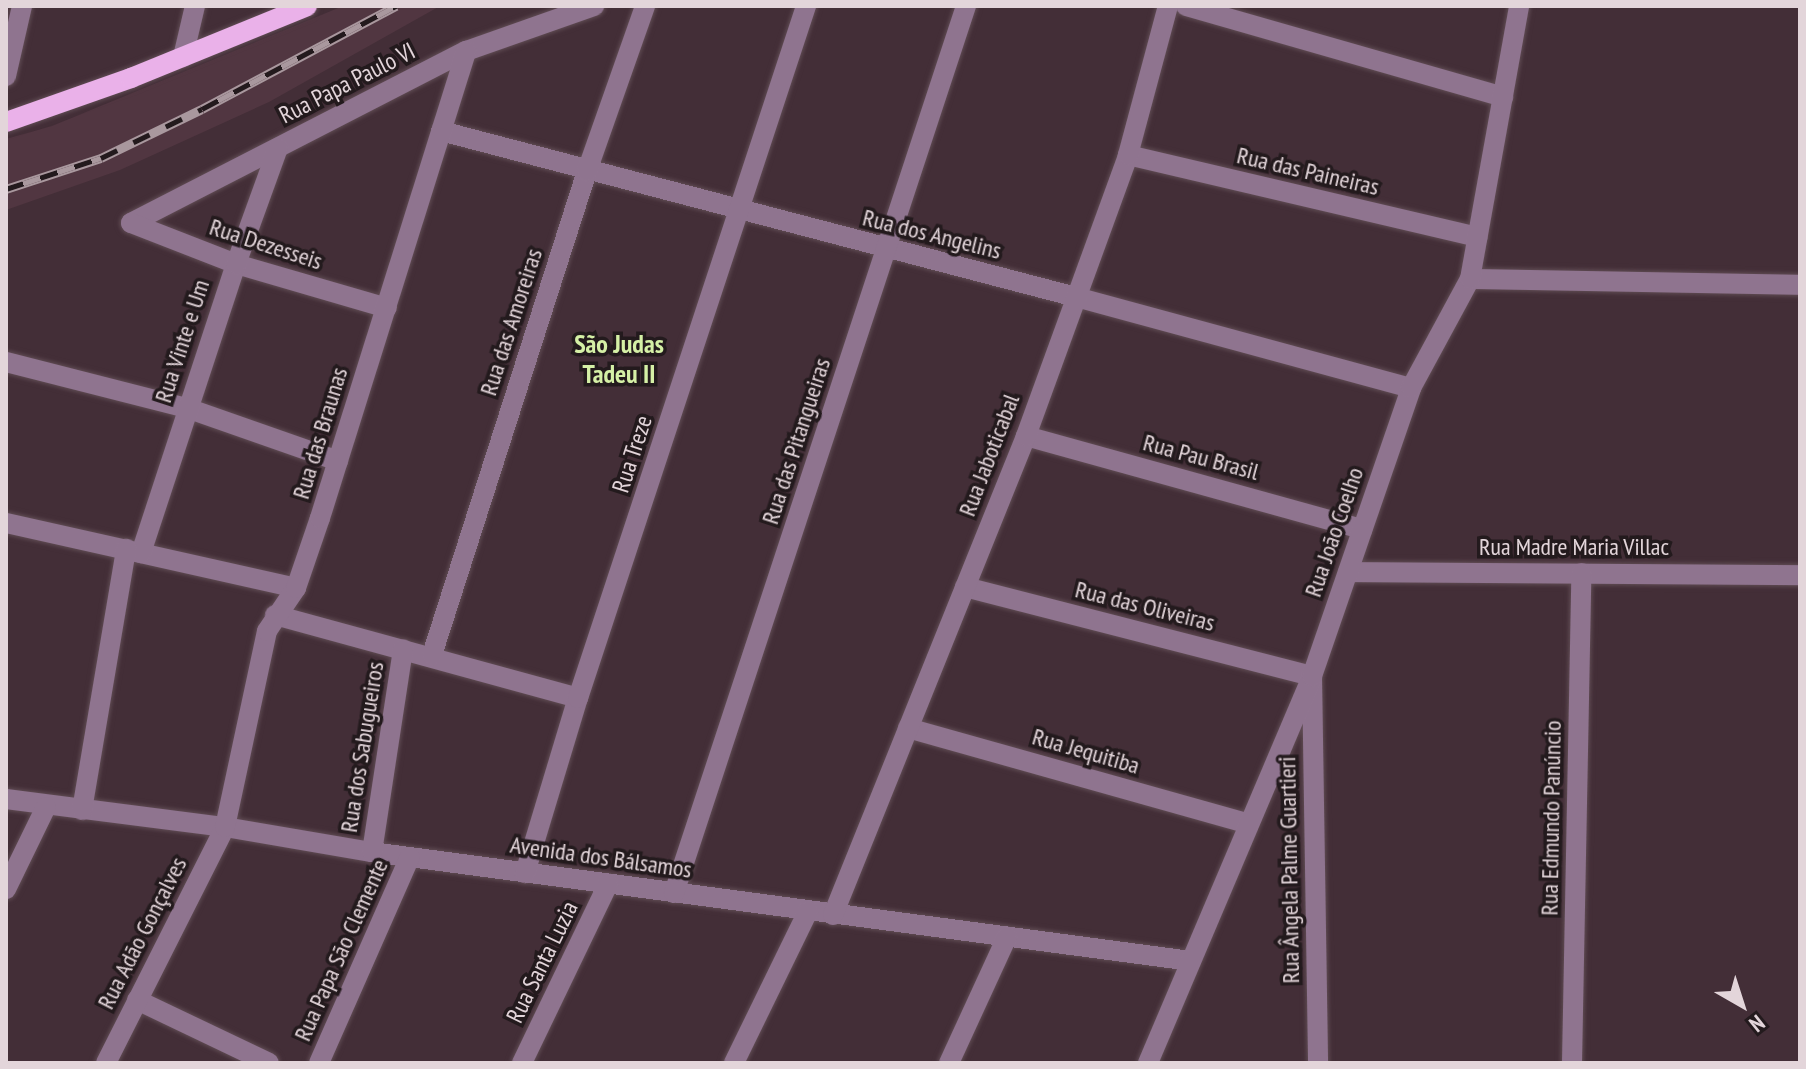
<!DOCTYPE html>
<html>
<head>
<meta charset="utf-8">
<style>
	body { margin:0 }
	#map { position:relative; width:1806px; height:1069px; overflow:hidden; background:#432e37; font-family:"PT Sans Narrow",sans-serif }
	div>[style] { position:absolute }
	.built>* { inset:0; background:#513641 }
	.roads { filter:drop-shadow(0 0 2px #604c54) drop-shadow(0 0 2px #604c54) }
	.minor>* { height:20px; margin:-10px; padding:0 10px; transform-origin:10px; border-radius:10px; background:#8f748f }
	.major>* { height:20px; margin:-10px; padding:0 10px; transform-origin:10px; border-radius:10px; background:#eab1e9 }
	.rail>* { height:9px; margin-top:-4.5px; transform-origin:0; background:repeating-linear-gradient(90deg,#231a1d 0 18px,#a9989e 0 36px); box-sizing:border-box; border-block:2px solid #a9989e }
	span { translate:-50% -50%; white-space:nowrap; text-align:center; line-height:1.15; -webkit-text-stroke:7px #231a1d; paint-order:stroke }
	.street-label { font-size:24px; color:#e3d5da }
	.neighbourhood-label { font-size:26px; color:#d5f0a6; font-weight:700 }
	.frame { position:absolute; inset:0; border:8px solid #e3d5da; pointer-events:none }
	.north { position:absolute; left:1702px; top:965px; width:80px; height:80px; -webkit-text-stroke:6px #231a1d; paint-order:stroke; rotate:141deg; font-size:22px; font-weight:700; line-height:32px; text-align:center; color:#e3d5da }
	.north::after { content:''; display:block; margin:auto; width:28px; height:36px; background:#e3d5da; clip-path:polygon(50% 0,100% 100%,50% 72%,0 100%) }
</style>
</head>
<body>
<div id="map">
	<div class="built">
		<div style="clip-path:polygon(343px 6px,440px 6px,269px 102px,120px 170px,6px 210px,6px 139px,52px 126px)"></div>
	</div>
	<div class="roads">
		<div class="minor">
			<div style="left:1186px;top:6px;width:330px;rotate:16deg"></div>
			<div style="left:183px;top:57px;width:52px;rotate:-76.8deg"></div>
			<div style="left:6px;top:76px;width:72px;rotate:-77.1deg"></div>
			<div style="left:441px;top:131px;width:656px;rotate:14.65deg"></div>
			<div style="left:1076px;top:297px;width:347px;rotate:15.2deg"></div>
			<div style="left:1128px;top:155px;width:359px;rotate:13.2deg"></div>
			<div style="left:131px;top:223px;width:377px;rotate:-27.2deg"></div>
			<div style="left:466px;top:51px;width:136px;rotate:-19.4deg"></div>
			<div style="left:131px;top:223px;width:113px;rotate:21.3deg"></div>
			<div style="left:236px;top:264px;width:157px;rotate:16.2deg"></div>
			<div style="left:1470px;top:279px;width:330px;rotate:1deg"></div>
			<div style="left:6px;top:362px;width:187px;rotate:14.3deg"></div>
			<div style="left:187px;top:408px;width:160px;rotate:19.3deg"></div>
			<div style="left:1026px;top:436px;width:349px;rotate:15.5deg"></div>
			<div style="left:6px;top:523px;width:297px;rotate:12.6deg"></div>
			<div style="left:141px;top:553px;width:304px;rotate:-71.8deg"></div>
			<div style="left:236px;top:264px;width:123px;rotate:-70.1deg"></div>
			<div style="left:1348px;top:572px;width:452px;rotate:0.4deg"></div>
			<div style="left:965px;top:587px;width:358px;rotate:14.4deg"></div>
			<div style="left:1312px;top:676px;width:387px;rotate:89.1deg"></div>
			<div style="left:275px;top:615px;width:314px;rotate:15.3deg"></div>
			<div style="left:432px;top:655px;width:508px;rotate:-72.24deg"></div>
			<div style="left:587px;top:171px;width:175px;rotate:-70.6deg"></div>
			<div style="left:908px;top:728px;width:354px;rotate:15.7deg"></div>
			<div style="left:6px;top:799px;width:221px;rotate:7.3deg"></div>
			<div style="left:225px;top:827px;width:149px;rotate:9.7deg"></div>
			<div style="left:372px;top:852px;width:826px;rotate:7.58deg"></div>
			<div style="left:82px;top:810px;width:265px;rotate:-80.4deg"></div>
			<div style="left:372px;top:852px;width:205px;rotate:-81.3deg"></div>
			<div style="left:525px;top:873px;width:183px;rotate:-73.2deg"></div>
			<div style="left:578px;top:698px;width:729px;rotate:-71.76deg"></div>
			<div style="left:6px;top:889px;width:91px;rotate:-64deg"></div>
			<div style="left:674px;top:893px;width:934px;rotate:-71.78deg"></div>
			<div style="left:833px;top:915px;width:516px;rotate:-68.05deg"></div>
			<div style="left:1026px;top:436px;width:299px;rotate:-70deg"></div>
			<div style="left:1128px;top:155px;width:154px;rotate:-75deg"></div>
			<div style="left:137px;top:1000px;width:146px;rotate:25.5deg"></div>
			<div style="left:106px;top:1063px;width:264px;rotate:-63.2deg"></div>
			<div style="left:225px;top:827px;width:200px;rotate:-77.9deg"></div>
			<div style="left:267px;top:631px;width:52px;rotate:-56deg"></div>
			<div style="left:296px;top:588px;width:74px;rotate:-71.1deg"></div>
			<div style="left:320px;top:518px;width:489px;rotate:-72.6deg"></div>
			<div style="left:319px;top:1063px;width:225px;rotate:-66.2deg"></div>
			<div style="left:522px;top:1063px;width:199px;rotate:-64.3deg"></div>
			<div style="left:734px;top:1063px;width:169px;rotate:-64deg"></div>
			<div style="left:949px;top:1063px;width:139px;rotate:-65.3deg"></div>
			<div style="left:1148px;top:1063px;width:420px;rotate:-67deg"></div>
			<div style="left:1312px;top:676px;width:305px;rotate:-71deg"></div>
			<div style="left:1411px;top:388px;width:124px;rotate:-61.6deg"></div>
			<div style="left:1470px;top:279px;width:277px;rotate:-79.8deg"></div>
			<div style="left:1572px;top:1063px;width:490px;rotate:-88.9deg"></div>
		</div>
		<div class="major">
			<div style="left:6px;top:122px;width:133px;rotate:-19.4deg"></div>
			<div style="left:131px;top:78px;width:190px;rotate:-22.2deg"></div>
		</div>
	</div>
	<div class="rail">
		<div style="left:6px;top:189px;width:100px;rotate:-18.1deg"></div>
		<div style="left:101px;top:158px;width:112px;rotate:-25.9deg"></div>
		<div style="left:202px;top:109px;width:220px;rotate:-28deg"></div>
	</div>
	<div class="street-label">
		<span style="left:347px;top:83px;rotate:-27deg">Rua Papa Paulo VI</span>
		<span style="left:1308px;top:171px;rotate:13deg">Rua das Paineiras</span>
		<span style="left:932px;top:234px;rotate:14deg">Rua dos Angelins</span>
		<span style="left:266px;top:244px;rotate:18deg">Rua Dezesseis</span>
		<span style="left:511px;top:322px;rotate:-72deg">Rua das Amoreiras</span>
		<span style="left:182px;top:341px;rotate:-72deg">Rua Vinte e Um</span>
		<span style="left:320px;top:433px;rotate:-73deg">Rua das Braunas</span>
		<span style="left:796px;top:441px;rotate:-72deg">Rua das Pitangueiras</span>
		<span style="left:632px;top:454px;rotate:-72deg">Rua Treze</span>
		<span style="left:989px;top:455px;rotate:-69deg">Rua Jaboticabal</span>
		<span style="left:1201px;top:457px;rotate:15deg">Rua Pau Brasil</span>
		<span style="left:1334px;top:532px;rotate:-71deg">Rua João Coelho</span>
		<span style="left:1574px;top:547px">Rua Madre Maria Villac</span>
		<span style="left:1145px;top:606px;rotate:14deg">Rua das Oliveiras</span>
		<span style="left:362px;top:747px;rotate:-81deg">Rua dos Sabugueiros</span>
		<span style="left:1086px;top:751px;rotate:16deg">Rua Jequitiba</span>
		<span style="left:1551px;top:818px;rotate:-89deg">Rua Edmundo Panúncio</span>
		<span style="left:601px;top:857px;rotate:8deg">Avenida dos Bálsamos</span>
		<span style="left:1289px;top:870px;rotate:-91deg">Rua Ângela Palme Guartieri</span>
		<span style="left:142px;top:933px;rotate:-63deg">Rua Adão Gonçalves</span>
		<span style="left:341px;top:950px;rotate:-66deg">Rua Papa São Clemente</span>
		<span style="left:542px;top:962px;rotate:-64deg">Rua Santa Luzia</span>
	</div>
	<div class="neighbourhood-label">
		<span style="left:619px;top:359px">São Judas<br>Tadeu II</span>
	</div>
	<div class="frame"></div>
	<div class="north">N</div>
</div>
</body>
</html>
